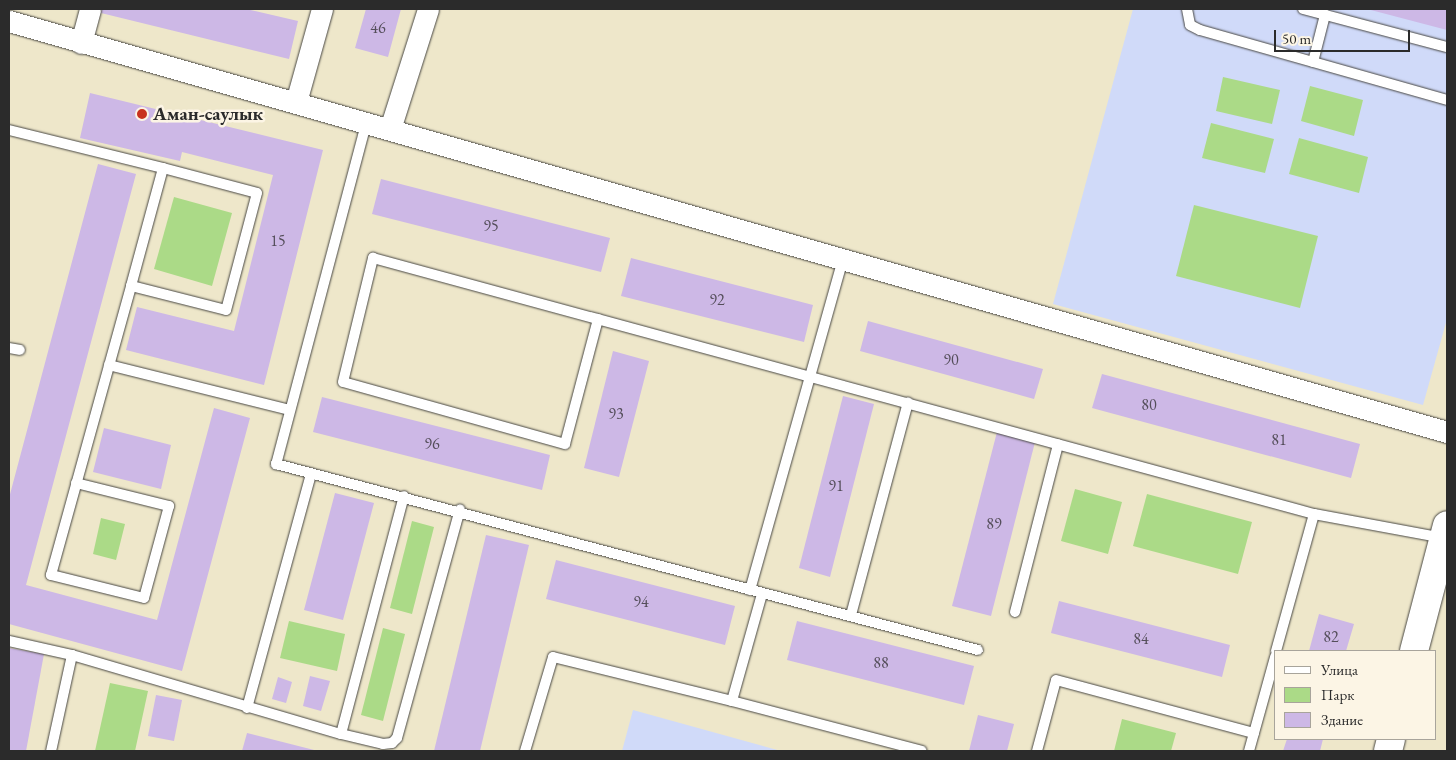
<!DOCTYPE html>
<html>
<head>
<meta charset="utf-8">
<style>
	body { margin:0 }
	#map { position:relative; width:1456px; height:760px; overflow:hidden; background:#eee7ca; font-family:"EB Garamond",serif }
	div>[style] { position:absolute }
	.built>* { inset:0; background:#d0daf9 }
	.green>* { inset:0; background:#abda87 }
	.building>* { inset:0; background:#cdb8e6 }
	.roads { filter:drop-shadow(0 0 1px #484743) drop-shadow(0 0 1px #484743) }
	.lane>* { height:10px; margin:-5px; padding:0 5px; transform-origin:5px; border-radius:5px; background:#fff }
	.street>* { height:21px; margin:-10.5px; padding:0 10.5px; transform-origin:10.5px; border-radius:10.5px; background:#fff }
	.secondary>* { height:28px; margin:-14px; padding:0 14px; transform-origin:14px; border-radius:14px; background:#fff }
	.dots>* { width:14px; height:14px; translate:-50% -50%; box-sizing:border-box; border:2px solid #fcf5e5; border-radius:50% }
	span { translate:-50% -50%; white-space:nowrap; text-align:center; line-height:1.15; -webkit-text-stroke:5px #fcf5e5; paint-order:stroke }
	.number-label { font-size:16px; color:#544e5a }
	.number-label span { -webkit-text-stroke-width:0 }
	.poi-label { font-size:19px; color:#2b2b2b; font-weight:700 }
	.left { translate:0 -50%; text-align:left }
	.frame { position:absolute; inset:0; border:10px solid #2b2b2b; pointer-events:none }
	.legend { position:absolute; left:1274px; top:650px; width:162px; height:90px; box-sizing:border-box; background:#fcf5e5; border:1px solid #a8a49b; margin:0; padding:6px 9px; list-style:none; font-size:15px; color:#2b2b2b }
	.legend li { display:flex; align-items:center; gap:10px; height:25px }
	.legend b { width:25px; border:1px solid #a8a49b }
	.scale { position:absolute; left:1274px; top:30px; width:136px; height:22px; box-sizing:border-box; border:2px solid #2b2b2b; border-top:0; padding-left:6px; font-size:15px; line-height:18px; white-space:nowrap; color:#2b2b2b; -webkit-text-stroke:4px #fcf5e5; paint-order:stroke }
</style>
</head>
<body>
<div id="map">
	<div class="built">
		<div style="clip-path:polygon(1133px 9px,1447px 9px,1447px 319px,1423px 405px,1053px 304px)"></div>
		<div style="clip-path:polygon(633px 710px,781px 751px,622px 751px)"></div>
	</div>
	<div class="green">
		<div style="clip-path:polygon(1223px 77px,1280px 90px,1272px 124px,1216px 111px)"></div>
		<div style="clip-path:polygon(1310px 86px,1363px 100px,1354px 136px,1301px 121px)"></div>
		<div style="clip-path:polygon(1211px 123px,1274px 139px,1265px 173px,1202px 158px)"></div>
		<div style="clip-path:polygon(1299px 138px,1368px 157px,1359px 193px,1289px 174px)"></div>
		<div style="clip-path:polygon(174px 197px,232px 213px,212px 286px,154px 269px)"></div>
		<div style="clip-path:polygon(1194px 205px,1318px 236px,1300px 308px,1176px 276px)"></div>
		<div style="clip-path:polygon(1075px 489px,1122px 502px,1108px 554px,1061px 541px)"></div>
		<div style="clip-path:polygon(1147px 494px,1252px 522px,1238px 574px,1133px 546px)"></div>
		<div style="clip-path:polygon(101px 518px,125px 524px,116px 560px,93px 554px)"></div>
		<div style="clip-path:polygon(412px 521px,434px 527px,412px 614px,390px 608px)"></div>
		<div style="clip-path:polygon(289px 621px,345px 634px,337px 671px,280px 658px)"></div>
		<div style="clip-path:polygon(383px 628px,405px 634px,383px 721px,361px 715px)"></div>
		<div style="clip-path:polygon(110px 683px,148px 691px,135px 751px,95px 751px)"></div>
		<div style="clip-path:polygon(1122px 719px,1176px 733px,1171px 751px,1114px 751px)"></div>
	</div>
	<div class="building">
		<div style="clip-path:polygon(102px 9px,246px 9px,298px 21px,289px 59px,101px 13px)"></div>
		<div style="clip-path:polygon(366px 9px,401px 9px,388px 57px,355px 48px)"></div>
		<div style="clip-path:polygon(1367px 9px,1447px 9px,1447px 30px)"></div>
		<div style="clip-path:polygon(90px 93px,323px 150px,264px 385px,126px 350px,137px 307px,234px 331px,273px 175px,182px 152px,180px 161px,80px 138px)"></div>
		<div style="clip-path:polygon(98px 164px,136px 174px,26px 585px,157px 620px,214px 408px,250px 418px,182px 671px,9px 624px,9px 498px)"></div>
		<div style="clip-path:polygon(381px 179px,610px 238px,601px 272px,372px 214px)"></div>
		<div style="clip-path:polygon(631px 258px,813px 305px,804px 342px,621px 296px)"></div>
		<div style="clip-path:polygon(868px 321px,1043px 369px,1034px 399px,860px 351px)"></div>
		<div style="clip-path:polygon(613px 351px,649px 361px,619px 477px,584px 468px)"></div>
		<div style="clip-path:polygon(1102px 374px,1360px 444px,1351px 478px,1092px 408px)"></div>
		<div style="clip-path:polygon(843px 396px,874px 404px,830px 577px,799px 568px)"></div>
		<div style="clip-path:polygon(322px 397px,550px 455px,542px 490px,313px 432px)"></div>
		<div style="clip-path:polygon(104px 428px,171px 445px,161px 489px,93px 472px)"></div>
		<div style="clip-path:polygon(997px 432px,1035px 442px,991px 616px,952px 606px)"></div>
		<div style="clip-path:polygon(335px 493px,374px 503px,343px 620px,304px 610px)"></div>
		<div style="clip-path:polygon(486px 535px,529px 545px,480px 751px,434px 751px)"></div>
		<div style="clip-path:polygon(556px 560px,735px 606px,725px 645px,546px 599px)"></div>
		<div style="clip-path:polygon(1059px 601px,1230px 645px,1222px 677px,1051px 633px)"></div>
		<div style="clip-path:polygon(1319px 614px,1354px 624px,1346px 651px,1309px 651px)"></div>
		<div style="clip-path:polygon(797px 621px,974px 666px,964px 705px,787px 660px)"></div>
		<div style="clip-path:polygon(9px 648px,44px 654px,26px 751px,9px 751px)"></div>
		<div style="clip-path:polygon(310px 676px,330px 681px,321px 711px,303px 706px)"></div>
		<div style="clip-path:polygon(278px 677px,292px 682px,286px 703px,272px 699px)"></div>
		<div style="clip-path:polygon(156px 695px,182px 700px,174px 741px,148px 736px)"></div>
		<div style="clip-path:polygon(978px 715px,1014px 724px,1007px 751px,969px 751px)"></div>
		<div style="clip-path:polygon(247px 733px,318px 751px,242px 751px)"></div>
		<div style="clip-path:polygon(1287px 739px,1323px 739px,1320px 751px,1283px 751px)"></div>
	</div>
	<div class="roads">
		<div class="lane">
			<div style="left:1187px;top:9px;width:16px;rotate:79deg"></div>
			<div style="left:1190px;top:25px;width:11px;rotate:27deg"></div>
			<div style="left:1200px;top:30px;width:257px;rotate:15.8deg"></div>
			<div style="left:1303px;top:9px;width:149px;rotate:14.8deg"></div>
			<div style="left:1313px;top:62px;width:49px;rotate:-75.7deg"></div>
			<div style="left:366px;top:124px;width:352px;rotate:104.8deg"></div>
			<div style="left:276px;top:464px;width:726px;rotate:14.84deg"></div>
			<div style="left:9px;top:130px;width:159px;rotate:13.9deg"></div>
			<div style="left:163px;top:168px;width:97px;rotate:14.9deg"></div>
			<div style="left:257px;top:193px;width:121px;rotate:104.8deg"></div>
			<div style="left:226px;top:310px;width:98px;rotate:-165.8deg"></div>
			<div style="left:131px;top:286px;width:122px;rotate:-74.8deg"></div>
			<div style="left:598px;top:319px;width:129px;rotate:104.8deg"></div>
			<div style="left:565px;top:444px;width:230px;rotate:-164.4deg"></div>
			<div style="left:343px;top:382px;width:128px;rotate:-76.4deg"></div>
			<div style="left:373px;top:258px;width:975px;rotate:15.22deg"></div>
			<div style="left:1314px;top:514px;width:131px;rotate:10.5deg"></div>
			<div style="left:9px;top:348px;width:11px;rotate:10deg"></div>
			<div style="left:109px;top:365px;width:186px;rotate:14deg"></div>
			<div style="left:76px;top:483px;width:96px;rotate:13.9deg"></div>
			<div style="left:169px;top:506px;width:95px;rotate:105.2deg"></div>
			<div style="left:144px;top:598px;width:96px;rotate:-166.1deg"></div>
			<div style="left:51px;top:575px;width:300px;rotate:-74.5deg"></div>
			<div style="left:750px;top:590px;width:341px;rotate:-74.3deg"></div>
			<div style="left:762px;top:594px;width:111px;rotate:105.7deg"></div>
			<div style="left:732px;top:701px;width:196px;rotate:14.7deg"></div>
			<div style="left:1015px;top:612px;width:173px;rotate:-75.6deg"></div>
			<div style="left:851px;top:615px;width:220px;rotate:-75deg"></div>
			<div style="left:9px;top:641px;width:65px;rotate:12.5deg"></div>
			<div style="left:72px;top:655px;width:98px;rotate:102.3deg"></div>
			<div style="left:1276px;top:651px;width:142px;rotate:-74.5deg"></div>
			<div style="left:72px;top:655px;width:280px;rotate:16.4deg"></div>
			<div style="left:341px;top:734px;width:43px;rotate:13.4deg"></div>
			<div style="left:383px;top:744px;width:9px;rotate:-6deg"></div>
			<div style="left:392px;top:743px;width:7px;rotate:-45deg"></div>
			<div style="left:397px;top:738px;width:237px;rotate:-74.6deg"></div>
			<div style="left:247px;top:708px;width:243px;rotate:-74.7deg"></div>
			<div style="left:341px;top:734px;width:246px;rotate:-75.2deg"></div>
			<div style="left:525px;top:751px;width:98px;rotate:-73.4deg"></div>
			<div style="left:553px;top:657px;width:184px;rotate:13.8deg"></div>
			<div style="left:1037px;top:751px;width:73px;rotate:-75deg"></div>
			<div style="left:1056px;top:680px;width:205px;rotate:15deg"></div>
			<div style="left:1249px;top:751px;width:98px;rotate:-74.5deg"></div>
		</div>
		<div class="street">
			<div style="left:9px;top:21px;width:1496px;rotate:15.95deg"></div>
			<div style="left:81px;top:43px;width:35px;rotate:-75deg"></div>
			<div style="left:296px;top:102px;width:97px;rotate:-74.4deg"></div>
			<div style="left:390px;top:129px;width:126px;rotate:-72.4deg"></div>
		</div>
		<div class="secondary">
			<div style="left:1414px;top:651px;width:130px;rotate:-75.3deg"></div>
			<div style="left:1388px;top:751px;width:12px;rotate:-76deg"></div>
		</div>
	</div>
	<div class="dots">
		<div style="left:142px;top:114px;background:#c8321e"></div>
	</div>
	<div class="number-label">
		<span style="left:378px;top:28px">46</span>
		<span style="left:491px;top:226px">95</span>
		<span style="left:278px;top:241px">15</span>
		<span style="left:717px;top:300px">92</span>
		<span style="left:951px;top:360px">90</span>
		<span style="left:1149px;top:405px">80</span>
		<span style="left:616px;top:414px">93</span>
		<span style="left:1279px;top:440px">81</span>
		<span style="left:432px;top:444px">96</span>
		<span style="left:836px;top:486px">91</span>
		<span style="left:994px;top:524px">89</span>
		<span style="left:641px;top:602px">94</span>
		<span style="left:1331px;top:637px">82</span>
		<span style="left:1141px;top:639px">84</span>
		<span style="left:881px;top:663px">88</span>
	</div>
	<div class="poi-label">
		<span class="left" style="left:153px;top:114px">Аман-саулык</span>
	</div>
	<div class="frame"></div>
	<ul class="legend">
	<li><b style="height:6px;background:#fff"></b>Улица</li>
	<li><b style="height:14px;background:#abda87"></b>Парк</li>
	<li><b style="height:14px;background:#cdb8e6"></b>Здание</li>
	</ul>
	<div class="scale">50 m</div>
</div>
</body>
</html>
